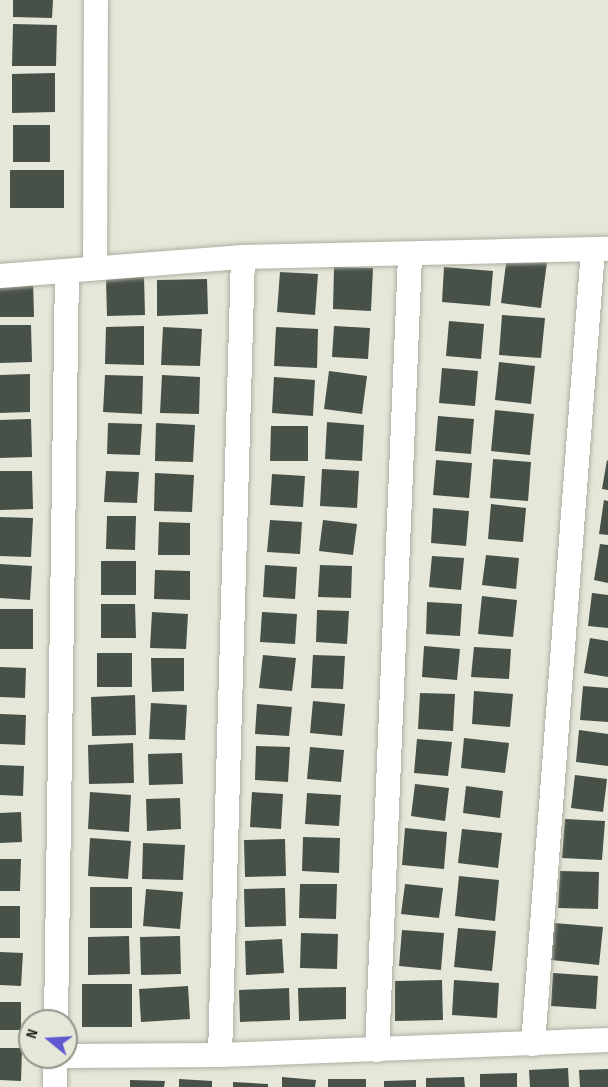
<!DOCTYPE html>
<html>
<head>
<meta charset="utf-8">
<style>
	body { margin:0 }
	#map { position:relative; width:608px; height:1087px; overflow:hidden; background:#e5e7d9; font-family:"Sofia Sans Condensed",sans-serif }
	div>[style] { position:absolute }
	.building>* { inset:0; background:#475148 }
	.roads { filter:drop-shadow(0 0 2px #adafa1) drop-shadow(0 0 2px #adafa1) }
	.minor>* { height:24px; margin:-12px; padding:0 12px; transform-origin:12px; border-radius:12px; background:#fff }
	span { translate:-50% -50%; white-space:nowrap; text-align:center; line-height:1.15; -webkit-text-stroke:6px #e5e7d9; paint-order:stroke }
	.north { position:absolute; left:18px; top:1009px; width:60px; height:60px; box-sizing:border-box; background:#e5e7d9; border:2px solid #93948a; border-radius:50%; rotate:288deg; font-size:16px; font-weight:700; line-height:24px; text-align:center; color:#171813 }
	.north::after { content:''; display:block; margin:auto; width:21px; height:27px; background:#6158d0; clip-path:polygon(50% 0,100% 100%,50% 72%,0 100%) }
</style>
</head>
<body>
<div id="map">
	<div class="building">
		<div style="clip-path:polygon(13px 0,53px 0,52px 18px,13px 17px)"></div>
		<div style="clip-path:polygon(13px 24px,57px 25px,56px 66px,12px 66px)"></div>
		<div style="clip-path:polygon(55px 73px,55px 112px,12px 113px,12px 74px)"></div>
		<div style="clip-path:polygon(13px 125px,50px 125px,50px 162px,13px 162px)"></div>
		<div style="clip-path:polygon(10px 170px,64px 170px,64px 208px,10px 208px)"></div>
		<div style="clip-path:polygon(507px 256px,547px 262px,541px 308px,501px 303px)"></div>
		<div style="clip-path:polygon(334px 267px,373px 268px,371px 311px,333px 309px)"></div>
		<div style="clip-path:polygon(444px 267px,493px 271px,490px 306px,442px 302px)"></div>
		<div style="clip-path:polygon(280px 272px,318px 274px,315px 315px,277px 312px)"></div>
		<div style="clip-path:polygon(144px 277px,145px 315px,107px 316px,106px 278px)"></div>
		<div style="clip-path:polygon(33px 278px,34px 317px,0 317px,0 279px)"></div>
		<div style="clip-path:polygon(207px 279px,208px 314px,157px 316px,157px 280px)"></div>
		<div style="clip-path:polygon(502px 315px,545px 318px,541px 358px,499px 355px)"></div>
		<div style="clip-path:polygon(449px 321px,484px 324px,481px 359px,446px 356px)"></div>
		<div style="clip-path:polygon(0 325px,31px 325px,32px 362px,0 363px)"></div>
		<div style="clip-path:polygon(144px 326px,144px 365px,105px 364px,106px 327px)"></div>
		<div style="clip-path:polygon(334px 326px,370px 328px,368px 359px,332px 357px)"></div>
		<div style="clip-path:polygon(163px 327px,202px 329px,200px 366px,161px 365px)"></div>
		<div style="clip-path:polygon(276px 327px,318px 329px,317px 368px,274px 366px)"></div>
		<div style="clip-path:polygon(499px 362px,535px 366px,531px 404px,495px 400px)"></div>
		<div style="clip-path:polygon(442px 368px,478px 371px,475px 406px,439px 403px)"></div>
		<div style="clip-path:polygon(329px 371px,367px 376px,362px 414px,324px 409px)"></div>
		<div style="clip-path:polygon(30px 374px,30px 412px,0 413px,0 375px)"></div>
		<div style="clip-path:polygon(105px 375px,143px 376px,142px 414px,103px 412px)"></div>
		<div style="clip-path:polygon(162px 375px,200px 377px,199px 414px,160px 413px)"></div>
		<div style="clip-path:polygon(274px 377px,315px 380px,313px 416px,272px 413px)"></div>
		<div style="clip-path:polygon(495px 410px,534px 414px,530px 455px,491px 451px)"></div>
		<div style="clip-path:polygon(438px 416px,474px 419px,471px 454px,435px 451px)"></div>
		<div style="clip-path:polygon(31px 419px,32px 457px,0 458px,0 420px)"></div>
		<div style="clip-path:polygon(327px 422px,364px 425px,362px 461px,325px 459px)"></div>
		<div style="clip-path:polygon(108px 423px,142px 424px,140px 455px,107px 454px)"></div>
		<div style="clip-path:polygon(156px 423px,195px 425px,193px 462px,155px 461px)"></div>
		<div style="clip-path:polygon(271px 426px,308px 426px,308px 461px,270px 461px)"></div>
		<div style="clip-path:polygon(493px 459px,531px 462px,528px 501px,490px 498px)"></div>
		<div style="clip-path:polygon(436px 460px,472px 463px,469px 498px,433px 495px)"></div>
		<div style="clip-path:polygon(607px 460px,608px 461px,608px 490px,602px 489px)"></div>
		<div style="clip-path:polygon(322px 469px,359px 471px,357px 508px,320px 506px)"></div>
		<div style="clip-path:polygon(0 471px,32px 471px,33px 509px,0 510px)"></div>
		<div style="clip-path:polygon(106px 471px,139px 472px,137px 503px,104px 502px)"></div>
		<div style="clip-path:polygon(155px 473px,194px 475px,192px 512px,154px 511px)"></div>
		<div style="clip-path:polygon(272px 474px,305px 476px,303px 507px,270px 505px)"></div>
		<div style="clip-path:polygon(604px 500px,608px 501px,608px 535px,599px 534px)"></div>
		<div style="clip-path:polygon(491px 504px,526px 508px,523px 542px,488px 539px)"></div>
		<div style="clip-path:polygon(433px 508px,469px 511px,466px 546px,431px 543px)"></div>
		<div style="clip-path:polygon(107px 516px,136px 516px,135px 550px,106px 549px)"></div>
		<div style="clip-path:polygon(0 517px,33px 518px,31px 557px,0 556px)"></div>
		<div style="clip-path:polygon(270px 520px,302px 522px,300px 554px,267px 552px)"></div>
		<div style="clip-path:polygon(323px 520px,357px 524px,353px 555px,319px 551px)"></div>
		<div style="clip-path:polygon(159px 522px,190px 523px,190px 555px,158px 555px)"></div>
		<div style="clip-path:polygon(600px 544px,608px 545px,608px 583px,594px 580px)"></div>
		<div style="clip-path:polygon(486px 555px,519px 558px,516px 589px,482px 585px)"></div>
		<div style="clip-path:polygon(432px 556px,464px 558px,461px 590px,429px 587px)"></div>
		<div style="clip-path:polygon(101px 561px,136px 561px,136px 595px,101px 595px)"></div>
		<div style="clip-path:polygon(0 564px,32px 566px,30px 600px,0 598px)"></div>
		<div style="clip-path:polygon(265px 565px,297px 567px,295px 599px,263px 597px)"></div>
		<div style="clip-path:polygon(320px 565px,352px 566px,351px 598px,318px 597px)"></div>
		<div style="clip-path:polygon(155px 570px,190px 571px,190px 600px,154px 599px)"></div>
		<div style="clip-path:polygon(592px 593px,608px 595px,608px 628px,588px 626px)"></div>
		<div style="clip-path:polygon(482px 596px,517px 600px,513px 637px,478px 634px)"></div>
		<div style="clip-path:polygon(427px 602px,462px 604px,460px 636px,426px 634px)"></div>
		<div style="clip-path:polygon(101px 604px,135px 604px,136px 638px,101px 638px)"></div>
		<div style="clip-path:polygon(0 609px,33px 609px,33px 649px,0 649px)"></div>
		<div style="clip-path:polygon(317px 610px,349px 611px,347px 644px,316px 642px)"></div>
		<div style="clip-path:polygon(152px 612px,188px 614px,186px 649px,150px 648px)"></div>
		<div style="clip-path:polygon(262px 612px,297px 614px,295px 644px,260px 642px)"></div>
		<div style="clip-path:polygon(590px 638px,608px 641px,608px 677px,584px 673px)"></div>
		<div style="clip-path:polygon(424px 646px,460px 649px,457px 680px,422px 677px)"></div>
		<div style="clip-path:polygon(474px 647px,511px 649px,509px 679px,471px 677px)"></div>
		<div style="clip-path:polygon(97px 653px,132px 653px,132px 687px,97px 687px)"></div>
		<div style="clip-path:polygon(263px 655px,296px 658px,292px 691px,259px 688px)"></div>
		<div style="clip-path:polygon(313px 655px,345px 656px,343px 689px,311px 688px)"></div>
		<div style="clip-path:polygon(151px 658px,184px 658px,184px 691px,152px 692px)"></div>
		<div style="clip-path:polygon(0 667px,26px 668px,25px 698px,0 697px)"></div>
		<div style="clip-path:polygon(583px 686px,608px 688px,608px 722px,580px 720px)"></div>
		<div style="clip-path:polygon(474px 691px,513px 694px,510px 727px,472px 724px)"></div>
		<div style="clip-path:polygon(420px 693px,455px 694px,453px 731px,418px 729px)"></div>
		<div style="clip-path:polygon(135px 695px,136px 735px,92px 736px,91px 697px)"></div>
		<div style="clip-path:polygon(313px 701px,345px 704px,342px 736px,310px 733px)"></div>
		<div style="clip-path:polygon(151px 703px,187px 705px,185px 740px,149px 739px)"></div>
		<div style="clip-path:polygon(257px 704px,292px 707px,289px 736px,255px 734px)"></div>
		<div style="clip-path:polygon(0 714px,26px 715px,25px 745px,0 744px)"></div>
		<div style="clip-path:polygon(579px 730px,608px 734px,608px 766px,576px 762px)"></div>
		<div style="clip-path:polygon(464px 738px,509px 743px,505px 773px,461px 768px)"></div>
		<div style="clip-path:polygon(417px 739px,452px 742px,448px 776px,414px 773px)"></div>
		<div style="clip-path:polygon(133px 743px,134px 783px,89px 784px,88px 745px)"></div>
		<div style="clip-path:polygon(256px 746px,290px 747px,288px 782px,255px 780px)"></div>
		<div style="clip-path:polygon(310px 747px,344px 750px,341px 782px,307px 779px)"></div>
		<div style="clip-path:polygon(182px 753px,183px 784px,149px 785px,148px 754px)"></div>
		<div style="clip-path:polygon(0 765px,24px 766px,23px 796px,0 795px)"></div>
		<div style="clip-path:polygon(575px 775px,607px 779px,603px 812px,571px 808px)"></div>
		<div style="clip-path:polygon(415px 784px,449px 788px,445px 821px,411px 816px)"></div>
		<div style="clip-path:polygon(466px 786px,503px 791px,500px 818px,463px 813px)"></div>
		<div style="clip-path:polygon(90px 792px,131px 795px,129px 832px,88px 829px)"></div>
		<div style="clip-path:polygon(252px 792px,283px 794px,281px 829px,250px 827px)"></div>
		<div style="clip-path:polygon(307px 793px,341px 795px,339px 826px,305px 824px)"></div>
		<div style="clip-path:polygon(180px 798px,181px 829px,147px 831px,146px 799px)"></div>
		<div style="clip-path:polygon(21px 812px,22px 842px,0 843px,0 813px)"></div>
		<div style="clip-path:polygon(565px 819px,605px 821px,602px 860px,562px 858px)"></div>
		<div style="clip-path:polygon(405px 828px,447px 832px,444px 869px,402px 865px)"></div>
		<div style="clip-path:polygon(462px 829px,502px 833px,498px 868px,458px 863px)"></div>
		<div style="clip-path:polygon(303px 837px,340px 838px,339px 873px,302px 871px)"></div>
		<div style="clip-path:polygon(90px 838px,131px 841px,128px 879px,88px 876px)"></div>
		<div style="clip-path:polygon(285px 839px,286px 876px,245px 877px,244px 840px)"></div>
		<div style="clip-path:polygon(143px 843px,185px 845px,183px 880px,142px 879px)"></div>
		<div style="clip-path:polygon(0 859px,21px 859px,20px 891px,0 891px)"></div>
		<div style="clip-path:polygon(560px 871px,599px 872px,598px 909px,558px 908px)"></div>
		<div style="clip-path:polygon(459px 876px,499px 880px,495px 921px,455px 916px)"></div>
		<div style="clip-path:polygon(300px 884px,337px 884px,336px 919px,299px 918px)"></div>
		<div style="clip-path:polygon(405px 884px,443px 888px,439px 918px,401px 914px)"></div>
		<div style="clip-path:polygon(90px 887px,132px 887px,132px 928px,90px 928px)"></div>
		<div style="clip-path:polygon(285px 888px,286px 926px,245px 927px,244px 889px)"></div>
		<div style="clip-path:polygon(146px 889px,183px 892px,180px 929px,143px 926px)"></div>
		<div style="clip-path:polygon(0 906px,20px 906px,20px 938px,0 938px)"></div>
		<div style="clip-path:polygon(554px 923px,603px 927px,599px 965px,551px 960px)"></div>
		<div style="clip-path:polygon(458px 928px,496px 931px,492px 971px,454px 967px)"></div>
		<div style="clip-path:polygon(402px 930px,444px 933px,441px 970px,399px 966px)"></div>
		<div style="clip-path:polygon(301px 933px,338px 934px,337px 969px,300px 968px)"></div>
		<div style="clip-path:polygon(129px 936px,130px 974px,88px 975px,88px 937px)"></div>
		<div style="clip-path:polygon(180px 936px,181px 974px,141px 975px,140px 937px)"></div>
		<div style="clip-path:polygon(282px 939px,284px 973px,246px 975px,245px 941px)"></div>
		<div style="clip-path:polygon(0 952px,23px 953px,21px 986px,0 985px)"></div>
		<div style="clip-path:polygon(553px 973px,598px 976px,596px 1009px,551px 1006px)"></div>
		<div style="clip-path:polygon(442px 980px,443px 1020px,395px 1021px,395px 981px)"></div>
		<div style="clip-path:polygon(454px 980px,499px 983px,497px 1018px,452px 1015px)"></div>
		<div style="clip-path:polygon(82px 984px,132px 984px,132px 1027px,82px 1027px)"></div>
		<div style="clip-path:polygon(188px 986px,190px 1019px,141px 1022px,139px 989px)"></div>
		<div style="clip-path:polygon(346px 987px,346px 1019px,299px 1021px,298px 988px)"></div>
		<div style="clip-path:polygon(289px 988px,290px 1020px,240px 1022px,239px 990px)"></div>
		<div style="clip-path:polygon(0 1002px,21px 1002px,21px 1030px,0 1030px)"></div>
		<div style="clip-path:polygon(0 1048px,22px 1048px,21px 1081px,0 1080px)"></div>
		<div style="clip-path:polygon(568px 1068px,569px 1087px,530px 1087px,529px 1070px)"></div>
		<div style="clip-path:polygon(608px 1069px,608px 1087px,580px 1087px,579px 1070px)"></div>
		<div style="clip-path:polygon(517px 1073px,517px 1087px,480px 1087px,480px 1074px)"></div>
		<div style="clip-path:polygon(282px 1077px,316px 1080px,315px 1087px,282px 1087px)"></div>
		<div style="clip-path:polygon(464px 1077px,465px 1087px,426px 1087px,426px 1078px)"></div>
		<div style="clip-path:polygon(179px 1079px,212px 1081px,212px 1087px,179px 1087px)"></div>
		<div style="clip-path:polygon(328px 1079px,366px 1079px,366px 1087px,328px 1087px)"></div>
		<div style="clip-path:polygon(130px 1080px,165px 1081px,164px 1087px,130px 1087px)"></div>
		<div style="clip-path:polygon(416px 1080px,416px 1087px,384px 1087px,384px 1081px)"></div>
		<div style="clip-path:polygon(233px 1082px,268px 1084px,268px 1087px,233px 1087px)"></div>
	</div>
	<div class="roads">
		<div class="minor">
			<div style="left:95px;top:267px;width:267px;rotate:-89.8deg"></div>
			<div style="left:0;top:276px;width:244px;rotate:-4.5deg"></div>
			<div style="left:243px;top:257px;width:365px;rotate:-1.3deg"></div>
			<div style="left:56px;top:1021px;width:750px;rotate:-89.16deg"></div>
			<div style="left:533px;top:1044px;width:797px;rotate:-85.68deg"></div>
			<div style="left:377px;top:1050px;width:796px;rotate:-87.62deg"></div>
			<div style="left:220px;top:1055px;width:798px;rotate:-88.35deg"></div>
			<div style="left:66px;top:1056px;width:154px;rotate:-0.4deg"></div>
			<div style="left:220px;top:1055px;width:388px;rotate:-2.2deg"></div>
			<div style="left:55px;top:1087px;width:30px;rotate:-90deg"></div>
		</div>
	</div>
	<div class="north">N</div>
</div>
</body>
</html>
